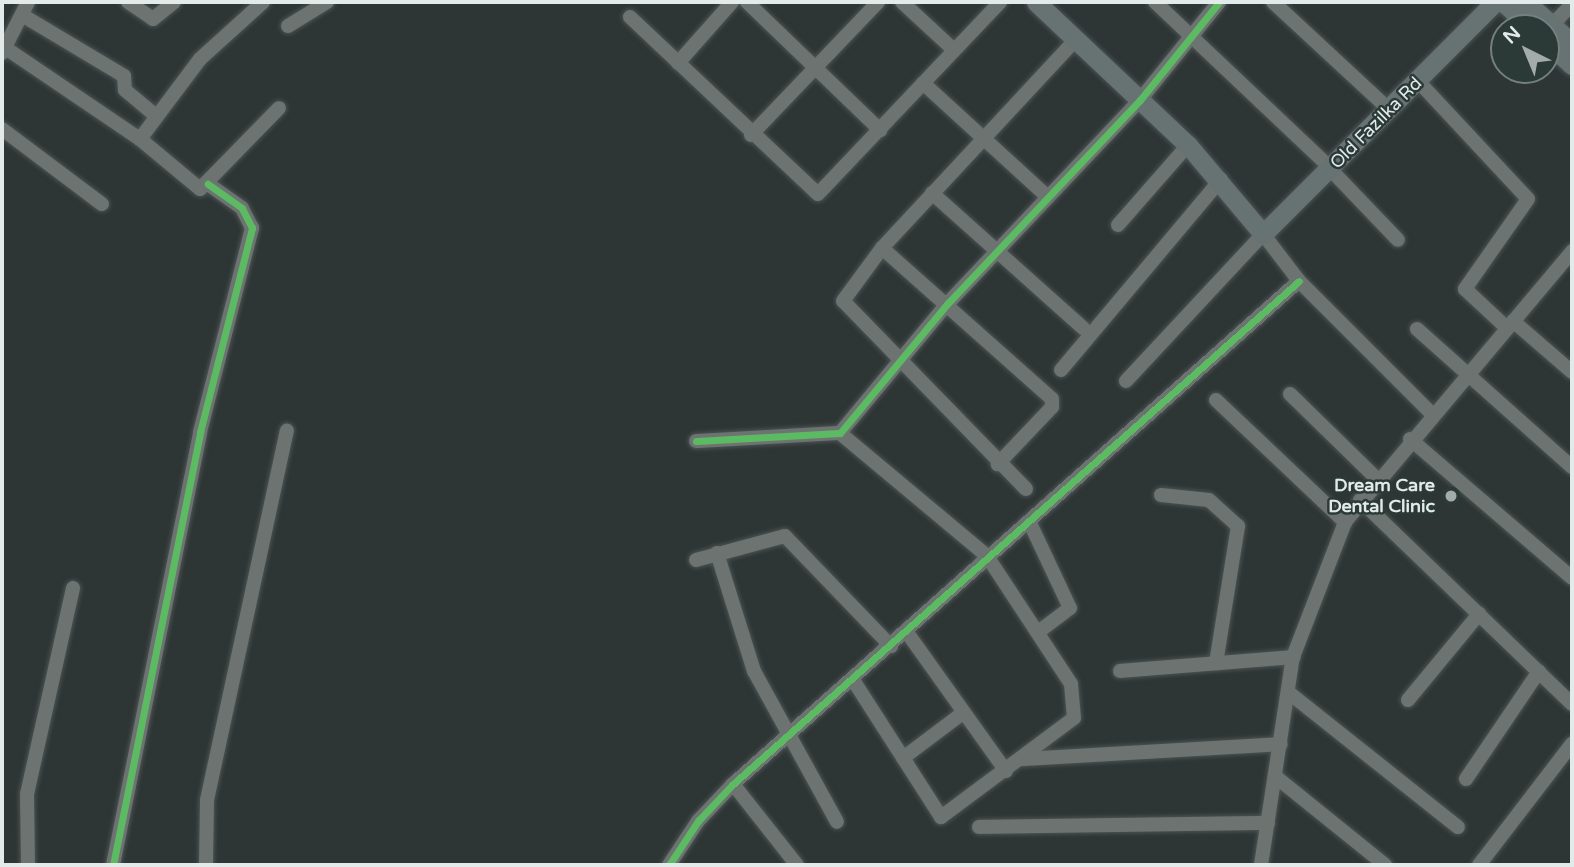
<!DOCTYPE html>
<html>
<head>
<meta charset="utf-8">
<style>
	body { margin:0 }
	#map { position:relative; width:1574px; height:867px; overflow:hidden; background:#2e3635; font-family:"Varela Round",sans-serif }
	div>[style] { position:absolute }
	.roads { filter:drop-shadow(0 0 2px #4b5352) drop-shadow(0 0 2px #4b5352) }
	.minor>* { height:14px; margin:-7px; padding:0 7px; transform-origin:7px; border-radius:7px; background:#6d7371 }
	.major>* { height:19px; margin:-9.5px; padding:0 9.5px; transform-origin:9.5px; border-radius:9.5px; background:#667372 }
	.cycleway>* { height:7px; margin:-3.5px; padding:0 3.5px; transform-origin:3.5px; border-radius:3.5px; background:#5cba63 }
	.dots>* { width:19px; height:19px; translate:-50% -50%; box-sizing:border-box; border:4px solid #2b3937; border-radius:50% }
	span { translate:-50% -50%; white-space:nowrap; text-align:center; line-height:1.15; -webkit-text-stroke:5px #2b3937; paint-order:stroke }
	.street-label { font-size:18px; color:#e2ebe9 }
	.poi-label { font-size:18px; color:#e2ebe9; font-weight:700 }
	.right { translate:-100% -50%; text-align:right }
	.frame { position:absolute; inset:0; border:4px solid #e2ebe9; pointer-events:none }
	.north { position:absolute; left:1490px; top:14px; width:70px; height:70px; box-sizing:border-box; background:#2b3937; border:2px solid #74807e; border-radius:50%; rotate:317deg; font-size:19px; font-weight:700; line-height:28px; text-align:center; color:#e2ebe9 }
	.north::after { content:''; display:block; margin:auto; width:24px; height:32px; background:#a3acaa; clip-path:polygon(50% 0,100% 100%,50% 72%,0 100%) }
</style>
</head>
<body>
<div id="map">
	<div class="roads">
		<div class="minor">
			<div style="left:128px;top:2px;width:30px;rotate:34deg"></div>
			<div style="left:153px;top:19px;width:27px;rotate:-39deg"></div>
			<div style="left:747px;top:2px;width:185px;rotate:43.9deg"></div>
			<div style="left:902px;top:2px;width:69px;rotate:42.7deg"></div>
			<div style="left:1155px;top:2px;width:230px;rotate:43.4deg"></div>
			<div style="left:1273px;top:2px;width:147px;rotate:42.8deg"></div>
			<div style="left:22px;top:15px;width:119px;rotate:30.9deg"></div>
			<div style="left:124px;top:76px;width:14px;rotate:86deg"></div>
			<div style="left:125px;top:90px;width:38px;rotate:40deg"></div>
			<div style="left:630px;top:17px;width:258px;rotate:43.3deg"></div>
			<div style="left:818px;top:194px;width:265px;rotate:-46.5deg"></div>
			<div style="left:1552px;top:25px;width:29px;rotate:-46deg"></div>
			<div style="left:288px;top:26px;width:46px;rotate:-31.6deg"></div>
			<div style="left:4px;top:47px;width:164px;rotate:34.1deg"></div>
			<div style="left:140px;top:139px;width:78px;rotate:39.8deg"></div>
			<div style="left:200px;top:189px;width:113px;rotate:-45.7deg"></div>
			<div style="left:2px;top:53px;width:57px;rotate:-63deg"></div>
			<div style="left:678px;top:63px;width:81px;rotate:-48.5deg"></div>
			<div style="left:1418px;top:81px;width:161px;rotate:47deg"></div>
			<div style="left:1528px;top:199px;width:110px;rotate:125deg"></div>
			<div style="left:1465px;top:289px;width:57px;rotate:42.9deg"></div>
			<div style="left:923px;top:83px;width:169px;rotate:42.4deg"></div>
			<div style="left:2px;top:129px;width:125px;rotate:36.9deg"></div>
			<div style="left:751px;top:135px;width:184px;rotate:-46.3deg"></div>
			<div style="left:140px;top:139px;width:100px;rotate:-53.1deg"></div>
			<div style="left:200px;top:59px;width:85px;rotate:-42.1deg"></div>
			<div style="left:1330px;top:169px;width:98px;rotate:46.2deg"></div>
			<div style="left:932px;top:193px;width:203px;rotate:41.8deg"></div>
			<div style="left:1118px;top:225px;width:106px;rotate:-48.8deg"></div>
			<div style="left:882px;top:248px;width:227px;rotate:41.6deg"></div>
			<div style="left:1052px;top:399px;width:8px;rotate:90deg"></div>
			<div style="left:1052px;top:407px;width:79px;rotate:133.5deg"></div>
			<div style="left:1513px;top:321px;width:78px;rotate:40.8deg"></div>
			<div style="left:1417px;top:329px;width:208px;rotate:41.7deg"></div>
			<div style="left:1061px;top:370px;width:249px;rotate:-50deg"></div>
			<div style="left:1126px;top:381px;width:201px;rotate:-47deg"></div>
			<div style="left:1263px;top:234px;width:59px;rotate:52.5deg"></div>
			<div style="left:1299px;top:281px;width:190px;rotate:45deg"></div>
			<div style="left:1290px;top:394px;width:122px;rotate:44.3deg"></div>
			<div style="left:1216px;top:400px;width:178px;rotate:43.4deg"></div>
			<div style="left:840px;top:433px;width:192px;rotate:39.9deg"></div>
			<div style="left:987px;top:556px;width:153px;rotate:56.7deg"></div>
			<div style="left:1071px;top:684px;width:34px;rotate:85deg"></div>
			<div style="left:1074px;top:718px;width:166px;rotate:143.3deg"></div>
			<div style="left:941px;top:817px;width:163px;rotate:-122.7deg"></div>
			<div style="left:1410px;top:439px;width:213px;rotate:40.6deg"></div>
			<div style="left:696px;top:441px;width:144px;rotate:-3.2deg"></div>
			<div style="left:840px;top:433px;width:169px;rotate:-50.3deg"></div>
			<div style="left:948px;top:303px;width:279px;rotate:-46.6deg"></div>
			<div style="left:1140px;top:100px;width:126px;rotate:-51.1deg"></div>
			<div style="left:1026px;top:489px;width:262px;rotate:-134.2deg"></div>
			<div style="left:843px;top:301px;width:66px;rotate:-53.7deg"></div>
			<div style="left:882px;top:248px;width:285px;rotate:-47.1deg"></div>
			<div style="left:1161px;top:495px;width:48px;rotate:5.9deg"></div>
			<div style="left:1209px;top:500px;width:39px;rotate:42deg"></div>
			<div style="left:1238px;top:526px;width:139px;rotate:99.1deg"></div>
			<div style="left:1360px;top:500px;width:294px;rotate:43.9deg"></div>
			<div style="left:1029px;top:521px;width:96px;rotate:64.8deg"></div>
			<div style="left:1070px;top:608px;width:40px;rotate:143deg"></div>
			<div style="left:717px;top:553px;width:124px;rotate:72.6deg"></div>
			<div style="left:754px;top:671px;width:172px;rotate:61.2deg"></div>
			<div style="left:696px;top:560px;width:92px;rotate:-15.1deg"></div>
			<div style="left:785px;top:536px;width:153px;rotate:46.1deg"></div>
			<div style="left:906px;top:631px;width:172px;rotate:54.5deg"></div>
			<div style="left:1120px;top:671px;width:174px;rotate:-4.6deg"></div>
			<div style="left:1288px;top:692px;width:217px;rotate:38.5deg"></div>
			<div style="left:1408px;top:700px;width:112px;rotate:-50.5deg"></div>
			<div style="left:903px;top:758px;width:76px;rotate:-37deg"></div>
			<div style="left:1022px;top:759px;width:259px;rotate:-3.3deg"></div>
			<div style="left:1276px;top:777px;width:140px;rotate:38.9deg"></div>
			<div style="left:1466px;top:779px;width:130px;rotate:-55.9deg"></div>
			<div style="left:733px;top:784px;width:103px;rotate:51.7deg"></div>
			<div style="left:979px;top:827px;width:289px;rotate:-0.8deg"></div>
			<div style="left:28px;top:865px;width:71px;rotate:-90.8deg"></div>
			<div style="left:27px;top:794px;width:211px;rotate:-77.4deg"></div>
			<div style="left:113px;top:865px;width:442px;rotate:-78.6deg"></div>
			<div style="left:200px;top:432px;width:211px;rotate:-75.7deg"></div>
			<div style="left:252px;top:228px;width:22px;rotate:-117deg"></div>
			<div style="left:242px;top:208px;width:42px;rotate:-144.8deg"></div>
			<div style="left:206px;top:865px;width:65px;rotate:-89.1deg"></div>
			<div style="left:207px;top:800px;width:378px;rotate:-77.8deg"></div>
			<div style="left:669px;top:865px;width:53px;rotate:-56.6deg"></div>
			<div style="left:698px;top:821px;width:51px;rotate:-46.6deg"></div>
			<div style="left:733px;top:784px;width:757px;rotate:-41.63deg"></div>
			<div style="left:1261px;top:865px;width:210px;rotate:-81.3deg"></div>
			<div style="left:1293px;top:657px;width:145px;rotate:-68.9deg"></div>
			<div style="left:1345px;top:522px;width:354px;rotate:-50deg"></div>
			<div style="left:1479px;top:865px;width:153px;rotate:-52.5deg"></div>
		</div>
		<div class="major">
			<div style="left:1036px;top:2px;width:209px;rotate:43.3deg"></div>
			<div style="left:1188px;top:145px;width:116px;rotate:49.9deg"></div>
			<div style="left:1263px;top:234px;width:328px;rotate:-45deg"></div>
			<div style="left:1503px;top:2px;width:39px;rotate:42deg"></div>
			<div style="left:1526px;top:2px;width:62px;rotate:41.7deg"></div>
			<div style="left:1546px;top:41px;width:35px;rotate:43deg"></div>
		</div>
	</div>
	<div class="cycleway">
		<div style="left:696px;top:441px;width:144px;rotate:-3.2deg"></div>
		<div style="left:840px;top:433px;width:169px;rotate:-50.3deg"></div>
		<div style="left:948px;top:303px;width:279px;rotate:-46.6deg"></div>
		<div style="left:1140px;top:100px;width:126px;rotate:-51.1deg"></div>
		<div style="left:113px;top:865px;width:442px;rotate:-78.6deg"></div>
		<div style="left:200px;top:432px;width:211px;rotate:-75.7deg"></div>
		<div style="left:252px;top:228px;width:22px;rotate:-117deg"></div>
		<div style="left:242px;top:208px;width:42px;rotate:-144.8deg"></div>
		<div style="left:669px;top:865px;width:53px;rotate:-56.6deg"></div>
		<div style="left:698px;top:821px;width:51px;rotate:-46.6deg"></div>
		<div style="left:733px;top:784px;width:757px;rotate:-41.63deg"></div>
	</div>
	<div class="dots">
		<div style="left:1451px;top:496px;background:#a3acaa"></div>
	</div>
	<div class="street-label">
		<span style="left:1376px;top:123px;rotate:-45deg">Old Fazilka Rd</span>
	</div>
	<div class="poi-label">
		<span class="right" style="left:1435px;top:496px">Dream Care<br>Dental Clinic</span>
	</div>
	<div class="frame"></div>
	<div class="north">N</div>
</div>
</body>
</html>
